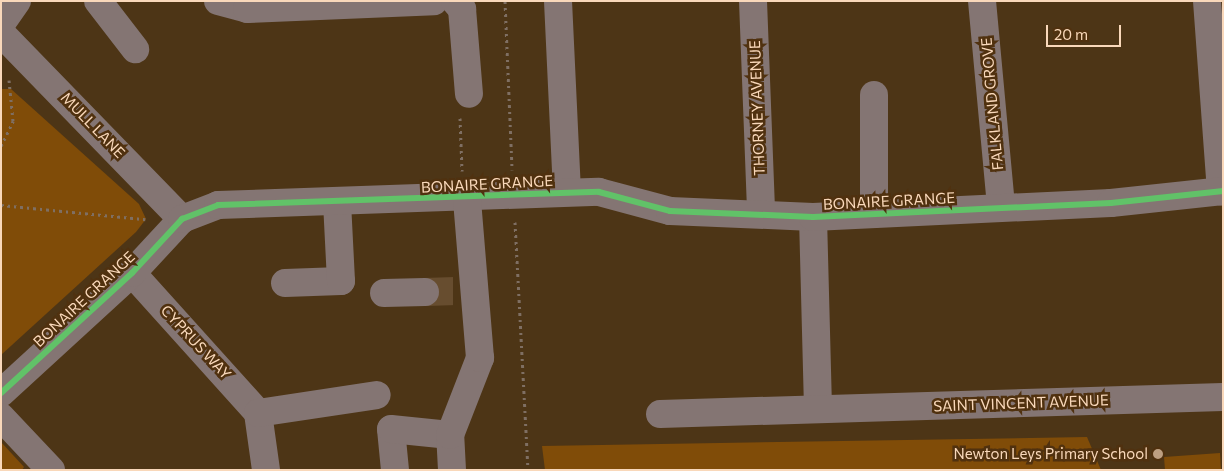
<!DOCTYPE html>
<html>
<head>
<meta charset="utf-8">
<style>
	body { margin:0 }
	#map { position:relative; width:1224px; height:471px; overflow:hidden; background:#4d3516; font-family:Commissioner,sans-serif }
	div>[style] { position:absolute }
	.green>* { inset:0; background:#804c08 }
	.minor-tunnel>* { height:28px; margin-top:-14px; transform-origin:0; background:repeating-linear-gradient(90deg,#674d2f 0 28px,transparent 0 42px) }
	.path>* { height:3px; margin-top:-1.5px; transform-origin:0; background:repeating-linear-gradient(90deg,#7f6f63 0 2.5px,transparent 0 6.5px) }
	.minor>* { height:28px; margin:-14px; padding:0 14px; transform-origin:14px; border-radius:14px; background:#847573 }
	.cycleway>* { height:6px; margin:-3px; padding:0 3px; transform-origin:3px; border-radius:3px; background:#61c268 }
	.dots>* { width:14px; height:14px; translate:-50% -50%; box-sizing:border-box; border:2px solid #50310f; border-radius:50% }
	span { translate:-50% -50%; white-space:nowrap; text-align:center; line-height:1.15; -webkit-text-stroke:5px #50310f; paint-order:stroke }
	.street-label { font-size:15px; color:#f9d8ba }
	.poi-label { font-size:15px; color:#f9d8ba }
	.right { translate:-100% -50%; text-align:right }
	.frame { position:absolute; inset:0; border:2px solid #f9d8ba; pointer-events:none }
	.scale { position:absolute; left:1046px; top:25px; width:75px; height:22px; box-sizing:border-box; border:2px solid #f9d8ba; border-top:0; padding-left:6px; font-size:15px; line-height:18px; white-space:nowrap; color:#f9d8ba; -webkit-text-stroke:4px #50310f; paint-order:stroke }
</style>
</head>
<body>
<div id="map">
	<div class="green">
		<div style="clip-path:polygon(1px 89px,11px 89px,139px 204px,146px 219px,136px 232px,1px 355px)"></div>
		<div style="clip-path:polygon(1087px 437px,1101px 470px,545px 470px,542px 446px)"></div>
		<div style="clip-path:polygon(1px 442px,24px 467px,22px 470px,1px 470px)"></div>
		<div style="clip-path:polygon(1220px 453px,1221px 470px,1165px 470px,1164px 457px)"></div>
	</div>
	<div class="minor-tunnel">
		<div style="left:425px;top:292px;width:31px;rotate:-2deg"></div>
	</div>
	<div class="path">
		<div style="left:505px;top:1px;width:169px;rotate:87.6deg"></div>
		<div style="left:460px;top:118px;width:53px;rotate:87.8deg"></div>
		<div style="left:1px;top:146px;width:28px;rotate:-64deg"></div>
		<div style="left:13px;top:121px;width:41px;rotate:-95.6deg"></div>
		<div style="left:1px;top:205px;width:145px;rotate:5.6deg"></div>
		<div style="left:515px;top:222px;width:248px;rotate:87deg"></div>
	</div>
	<div class="minor">
		<div style="left:98px;top:1px;width:61px;rotate:52.4deg"></div>
		<div style="left:218px;top:1px;width:30px;rotate:15deg"></div>
		<div style="left:247px;top:9px;width:187px;rotate:-2.4deg"></div>
		<div style="left:455px;top:1px;width:11px;rotate:49deg"></div>
		<div style="left:462px;top:9px;width:85px;rotate:85.3deg"></div>
		<div style="left:558px;top:1px;width:191px;rotate:87.3deg"></div>
		<div style="left:753px;top:1px;width:213px;rotate:87.8deg"></div>
		<div style="left:982px;top:1px;width:207px;rotate:84.7deg"></div>
		<div style="left:1207px;top:1px;width:191px;rotate:85.8deg"></div>
		<div style="left:1px;top:24px;width:28px;rotate:-55deg"></div>
		<div style="left:1px;top:33px;width:260px;rotate:45.8deg"></div>
		<div style="left:874px;top:95px;width:119px;rotate:90deg"></div>
		<div style="left:813px;top:217px;width:192px;rotate:88.5deg"></div>
		<div style="left:132px;top:273px;width:188px;rotate:48deg"></div>
		<div style="left:258px;top:413px;width:58px;rotate:82deg"></div>
		<div style="left:285px;top:283px;width:56px;rotate:-2deg"></div>
		<div style="left:341px;top:281px;width:79px;rotate:-92.9deg"></div>
		<div style="left:384px;top:293px;width:41px;rotate:-1.4deg"></div>
		<div style="left:1px;top:393px;width:178px;rotate:-42.5deg"></div>
		<div style="left:132px;top:273px;width:74px;rotate:-47.2deg"></div>
		<div style="left:182px;top:219px;width:39px;rotate:-21deg"></div>
		<div style="left:218px;top:205px;width:381px;rotate:-2deg"></div>
		<div style="left:599px;top:192px;width:73px;rotate:15deg"></div>
		<div style="left:670px;top:211px;width:143px;rotate:2.4deg"></div>
		<div style="left:813px;top:217px;width:298px;rotate:-2.7deg"></div>
		<div style="left:1111px;top:203px;width:113px;rotate:-6.1deg"></div>
		<div style="left:258px;top:413px;width:120px;rotate:-8.6deg"></div>
		<div style="left:660px;top:414px;width:563px;rotate:-1.73deg"></div>
		<div style="left:1px;top:417px;width:73px;rotate:46.7deg"></div>
		<div style="left:395px;top:470px;width:41px;rotate:-95.6deg"></div>
		<div style="left:391px;top:429px;width:59px;rotate:5.8deg"></div>
		<div style="left:452px;top:470px;width:35px;rotate:-93deg"></div>
		<div style="left:450px;top:435px;width:83px;rotate:-68.7deg"></div>
		<div style="left:480px;top:358px;width:160px;rotate:-94.7deg"></div>
	</div>
	<div class="cycleway">
		<div style="left:1px;top:393px;width:178px;rotate:-42.5deg"></div>
		<div style="left:132px;top:273px;width:74px;rotate:-47.2deg"></div>
		<div style="left:182px;top:219px;width:39px;rotate:-21deg"></div>
		<div style="left:218px;top:205px;width:381px;rotate:-2deg"></div>
		<div style="left:599px;top:192px;width:73px;rotate:15deg"></div>
		<div style="left:670px;top:211px;width:143px;rotate:2.4deg"></div>
		<div style="left:813px;top:217px;width:298px;rotate:-2.7deg"></div>
		<div style="left:1111px;top:203px;width:113px;rotate:-6.1deg"></div>
	</div>
	<div class="dots">
		<div style="left:1158px;top:454px;background:#bd9f81"></div>
	</div>
	<div class="street-label">
		<span style="left:992px;top:104px;rotate:-95deg">FALKLAND GROVE</span>
		<span style="left:757px;top:108px;rotate:-92deg">THORNEY AVENUE</span>
		<span style="left:93px;top:125px;rotate:46deg">MULL LANE</span>
		<span style="left:487px;top:184px;rotate:-3deg">BONAIRE GRANGE</span>
		<span style="left:889px;top:201px;rotate:-3deg">BONAIRE GRANGE</span>
		<span style="left:84px;top:299px;rotate:-43deg">BONAIRE GRANGE</span>
		<span style="left:196px;top:342px;rotate:47deg">CYPRUS WAY</span>
		<span style="left:1021px;top:403px;rotate:-2deg">SAINT VINCENT AVENUE</span>
	</div>
	<div class="poi-label">
		<span class="right" style="left:1148px;top:454px">Newton Leys Primary School</span>
	</div>
	<div class="frame"></div>
	<div class="scale">20 m</div>
</div>
</body>
</html>
